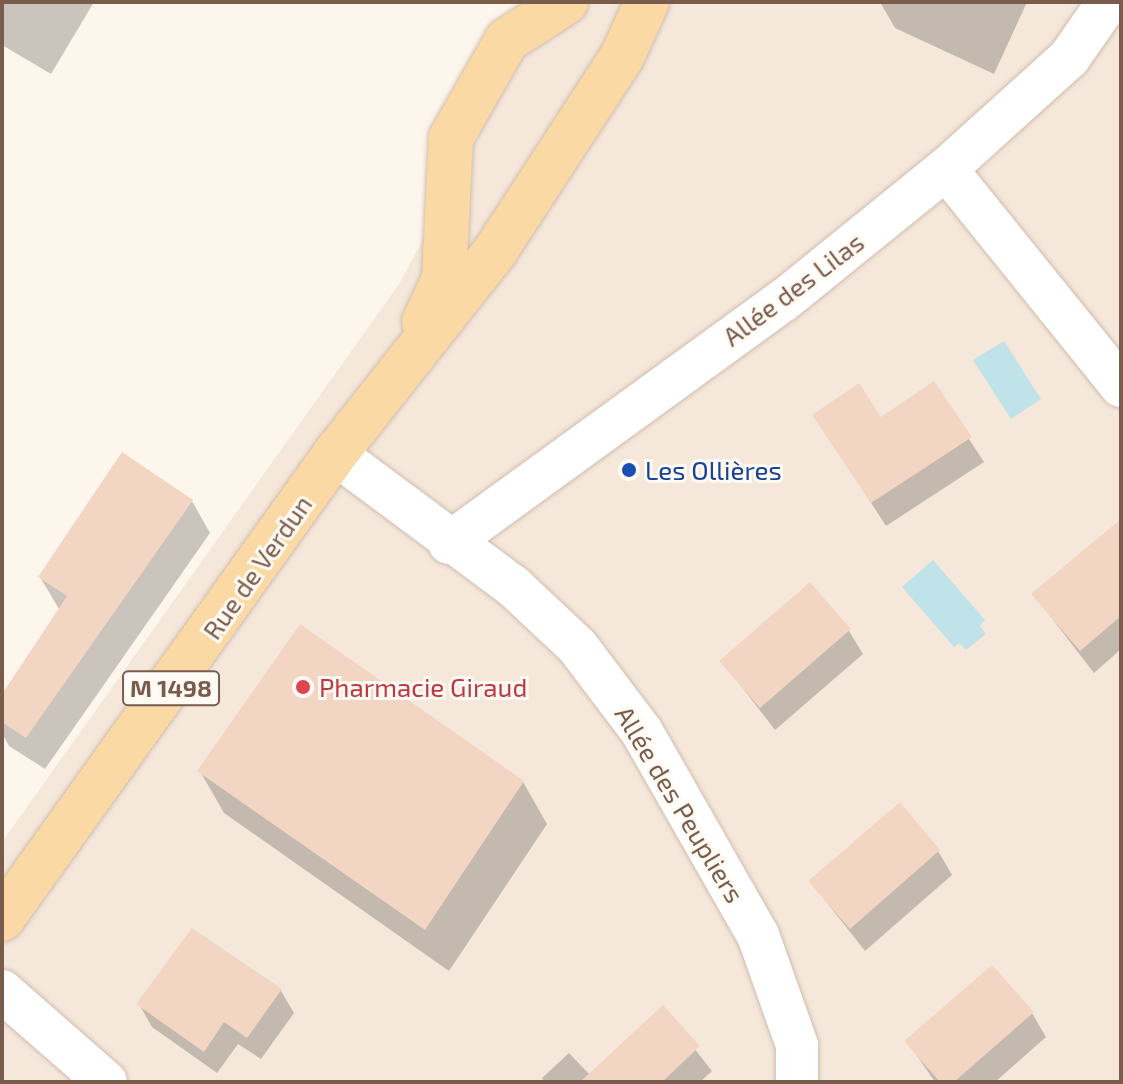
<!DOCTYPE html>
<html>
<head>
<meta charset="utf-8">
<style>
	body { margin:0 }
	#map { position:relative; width:1123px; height:1084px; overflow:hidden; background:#fdf6ec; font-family:"Exo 2",sans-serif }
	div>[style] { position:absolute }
	.residential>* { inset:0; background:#f5e8da }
	.water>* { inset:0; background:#bfe3e8 }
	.shadow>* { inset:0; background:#0003 }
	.building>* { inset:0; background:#f3d5c3 }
	.roads { filter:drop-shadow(0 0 2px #d1beb0) drop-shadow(0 0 2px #d1beb0) }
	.street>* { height:42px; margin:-21px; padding:0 21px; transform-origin:21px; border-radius:21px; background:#fff }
	.primary>* { height:44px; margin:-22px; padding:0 22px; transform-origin:22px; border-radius:22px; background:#fbd9a5 }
	.dots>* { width:22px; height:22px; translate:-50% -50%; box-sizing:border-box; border:4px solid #fffaf3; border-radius:50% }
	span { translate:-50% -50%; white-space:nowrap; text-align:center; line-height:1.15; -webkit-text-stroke:6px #fffaf3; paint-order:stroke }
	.shield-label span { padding:2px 6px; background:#fffaf3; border:2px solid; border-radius:6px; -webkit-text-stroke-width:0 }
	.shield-label { font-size:24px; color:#7a5c4d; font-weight:700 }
	.street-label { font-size:26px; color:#7a5c4d }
	.transit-label { font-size:26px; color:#164399 }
	.left { translate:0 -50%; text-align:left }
	.health-label { font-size:26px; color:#be3a42 }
	.frame { position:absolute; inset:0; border:4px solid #7a5c4d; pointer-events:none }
</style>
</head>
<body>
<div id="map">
	<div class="residential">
		<div style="clip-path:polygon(550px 2px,1121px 2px,1121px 1082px,2px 1082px,2px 842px,399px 284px)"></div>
	</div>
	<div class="water">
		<div style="clip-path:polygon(1004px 341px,1041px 399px,1011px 419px,973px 360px)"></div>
		<div style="clip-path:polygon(933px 560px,985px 620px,980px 626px,986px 634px,966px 650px,959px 643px,954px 647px,902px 587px)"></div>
	</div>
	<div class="shadow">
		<div style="clip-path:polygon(2px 2px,94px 2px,51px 74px,2px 45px)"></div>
		<div style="clip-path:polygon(880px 2px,1027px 2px,994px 74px,895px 28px)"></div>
		<div style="clip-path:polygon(933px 384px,984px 462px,886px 526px,815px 416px,881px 419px)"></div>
		<div style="clip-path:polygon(192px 501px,210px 533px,45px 769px,9px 746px,2px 733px,2px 697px,59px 609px,40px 577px)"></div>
		<div style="clip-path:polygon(1121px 522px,1121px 649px,1094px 673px,1034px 595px)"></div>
		<div style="clip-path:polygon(849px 631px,863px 654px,775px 730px,722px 661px)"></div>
		<div style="clip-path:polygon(200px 771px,523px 782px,547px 824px,449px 971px,224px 813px)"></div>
		<div style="clip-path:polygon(938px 851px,952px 875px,865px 951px,810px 881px)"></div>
		<div style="clip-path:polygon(281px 991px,294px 1013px,261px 1059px,238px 1044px,217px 1073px,152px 1027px,139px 1004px)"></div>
		<div style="clip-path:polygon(663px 1008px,712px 1071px,700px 1082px,544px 1082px,542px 1078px,569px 1053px,590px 1075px)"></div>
		<div style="clip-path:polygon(1032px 1013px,1046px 1037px,995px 1082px,935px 1082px,907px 1041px)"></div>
	</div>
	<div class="building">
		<div style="clip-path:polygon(934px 381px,972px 437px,871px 503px,812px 415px,859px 383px,881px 417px)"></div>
		<div style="clip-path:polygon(122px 452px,193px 500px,26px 738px,2px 722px,2px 694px,67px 596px,38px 577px)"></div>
		<div style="clip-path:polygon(1121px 519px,1121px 616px,1080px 651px,1031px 594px)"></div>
		<div style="clip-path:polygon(810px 582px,851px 629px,760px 708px,719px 661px)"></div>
		<div style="clip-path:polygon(300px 624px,524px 781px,425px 930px,197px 771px)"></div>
		<div style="clip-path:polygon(900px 802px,940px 850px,850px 929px,808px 881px)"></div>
		<div style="clip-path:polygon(192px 928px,282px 989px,247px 1038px,224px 1022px,204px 1052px,136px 1004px)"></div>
		<div style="clip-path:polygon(992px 965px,1034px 1012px,954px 1082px,940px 1082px,904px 1041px)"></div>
		<div style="clip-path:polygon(663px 1005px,700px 1046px,662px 1082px,580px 1082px)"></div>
	</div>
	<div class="roads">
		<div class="street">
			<div style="left:946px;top:169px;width:279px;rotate:51.1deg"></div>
			<div style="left:335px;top:454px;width:222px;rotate:36.6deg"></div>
			<div style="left:513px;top:586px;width:88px;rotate:43.2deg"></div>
			<div style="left:577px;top:646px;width:108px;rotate:52.9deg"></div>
			<div style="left:642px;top:732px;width:234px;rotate:60.3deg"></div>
			<div style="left:758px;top:935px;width:117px;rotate:70.5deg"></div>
			<div style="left:797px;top:1045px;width:37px;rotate:90deg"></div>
			<div style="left:449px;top:543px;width:414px;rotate:-36deg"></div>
			<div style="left:784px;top:300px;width:208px;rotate:-39deg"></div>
			<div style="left:946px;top:169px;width:166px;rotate:-42.1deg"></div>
			<div style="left:1069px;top:58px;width:68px;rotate:-55.1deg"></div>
			<div style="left:2px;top:991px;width:138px;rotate:41.2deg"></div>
		</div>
		<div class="primary">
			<div style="left:424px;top:322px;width:47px;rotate:-65.1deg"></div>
			<div style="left:444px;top:279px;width:141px;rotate:-87.2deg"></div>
			<div style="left:451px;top:138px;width:113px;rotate:-60.3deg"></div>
			<div style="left:507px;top:40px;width:70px;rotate:-32.8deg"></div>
			<div style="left:2px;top:919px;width:572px;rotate:-54.39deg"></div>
			<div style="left:335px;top:454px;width:256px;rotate:-51.7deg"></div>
			<div style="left:494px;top:253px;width:234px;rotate:-56.9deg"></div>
			<div style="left:622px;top:57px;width:60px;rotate:-65.6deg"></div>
		</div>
	</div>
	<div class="dots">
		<div style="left:629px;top:470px;background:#1a4fb4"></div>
		<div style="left:303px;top:687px;background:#e0444e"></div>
	</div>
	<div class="shield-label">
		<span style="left:171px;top:688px">M 1498</span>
	</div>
	<div class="street-label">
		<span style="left:793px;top:289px;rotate:-37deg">Allée des Lilas</span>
		<span style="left:257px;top:567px;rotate:-55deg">Rue de Verdun</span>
		<span style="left:680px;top:804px;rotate:59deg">Allée des Peupliers</span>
	</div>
	<div class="transit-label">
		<span class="left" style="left:645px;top:470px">Les Ollières</span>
	</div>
	<div class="health-label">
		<span class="left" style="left:319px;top:687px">Pharmacie Giraud</span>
	</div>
	<div class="frame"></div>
</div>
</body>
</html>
